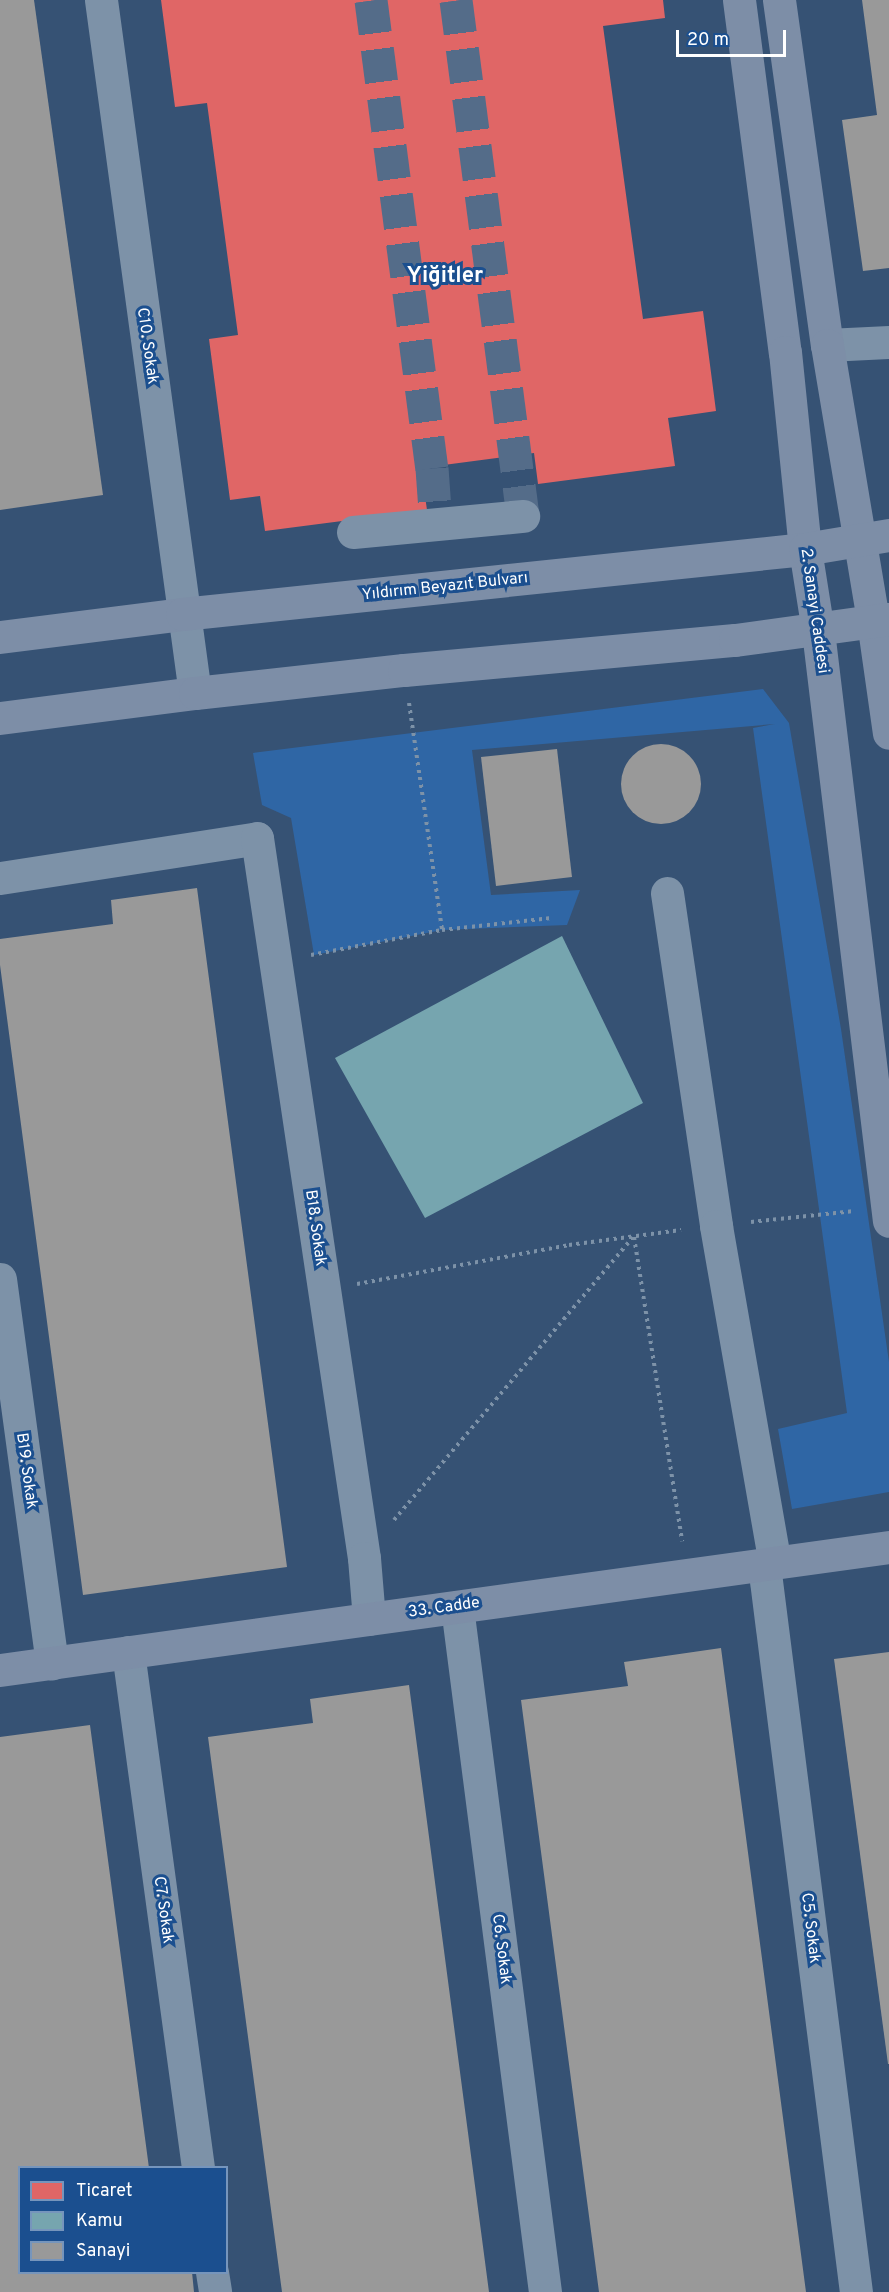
<!DOCTYPE html>
<html>
<head>
<meta charset="utf-8">
<style>
	body { margin:0 }
	#map { position:relative; width:889px; height:2292px; overflow:hidden; background:#365274; font-family:Overpass,sans-serif }
	div>[style] { position:absolute }
	.green>* { inset:0; background:#2f66a5 }
	.shops>* { inset:0; background:#e06666 }
	.public>* { inset:0; background:#76a5af }
	.industry>* { inset:0; background:#999 }
	.round { border-radius:50% }
	.minor-tunnel>* { height:33px; margin-top:-16.5px; transform-origin:0; background:repeating-linear-gradient(90deg,#546c89 0 33px,transparent 0 49px) }
	.path>* { height:4px; margin-top:-2px; transform-origin:0; background:repeating-linear-gradient(90deg,#7d92a8 0 3px,transparent 0 7.5px) }
	.minor>* { height:33px; margin:-16.5px; padding:0 16.5px; transform-origin:16.5px; border-radius:16.5px; background:#7d92a8 }
	.major>* { height:33px; margin:-16.5px; padding:0 16.5px; transform-origin:16.5px; border-radius:16.5px; background:#7d8ea7 }
	span { translate:-50% -50%; white-space:nowrap; text-align:center; line-height:1.15; -webkit-text-stroke:6px #1b4f8f; paint-order:stroke }
	.street-label { font-size:16px; color:#fff }
	.district-label { font-size:22px; color:#fff; font-weight:700 }
	.legend { position:absolute; left:18px; top:2166px; width:210px; height:108px; box-sizing:border-box; background:#1b4f8f; border:2px solid #7695bc; margin:0; padding:8px 10px; list-style:none; font-size:18px; color:#fff }
	.legend li { display:flex; align-items:center; gap:12px; height:30px }
	.legend b { width:30px; border:2px solid #7695bc }
	.scale { position:absolute; left:676px; top:30px; width:110px; height:27px; box-sizing:border-box; border:3px solid #fff; border-top:0; padding-left:8px; font-size:18px; line-height:21px; white-space:nowrap; color:#fff; -webkit-text-stroke:4px #1b4f8f; paint-order:stroke }
</style>
</head>
<body>
<div id="map">
	<div class="green">
		<div style="clip-path:polygon(763px 689px,789px 723px,841px 1029px,889px 1362px,889px 1492px,792px 1509px,778px 1429px,847px 1413px,753px 728px,775px 724px,472px 750px,491px 895px,580px 890px,567px 925px,442px 930px,314px 955px,291px 818px,262px 805px,253px 753px)"></div>
	</div>
	<div class="shops">
		<div style="clip-path:polygon(161px 0,663px 0,665px 18px,603px 26px,643px 319px,703px 311px,716px 411px,668px 418px,675px 466px,538px 484px,534px 453px,421px 468px,427px 510px,265px 531px,260px 496px,230px 500px,209px 339px,238px 335px,207px 103px,175px 107px)"></div>
	</div>
	<div class="public">
		<div style="clip-path:polygon(562px 936px,643px 1103px,425px 1218px,335px 1058px)"></div>
	</div>
	<div class="industry">
		<div style="clip-path:polygon(0 0,34px 0,103px 495px,0 510px)"></div>
		<div style="clip-path:polygon(862px 0,889px 0,889px 268px,863px 271px,842px 120px,877px 115px)"></div>
		<div class="round" style="left:621px;top:744px;width:80px;height:80px"></div>
		<div style="clip-path:polygon(557px 749px,572px 877px,496px 886px,481px 757px)"></div>
		<div style="clip-path:polygon(197px 888px,287px 1567px,83px 1595px,0 965px,0 939px,113px 924px,111px 900px)"></div>
		<div style="clip-path:polygon(721px 1648px,806px 2292px,599px 2292px,521px 1700px,628px 1686px,624px 1662px)"></div>
		<div style="clip-path:polygon(889px 1652px,889px 2064px,888px 2064px,834px 1659px)"></div>
		<div style="clip-path:polygon(409px 1685px,489px 2292px,282px 2292px,208px 1737px,313px 1723px,310px 1699px)"></div>
		<div style="clip-path:polygon(90px 1725px,149px 2168px,20px 2168px,20px 2272px,192px 2272px,194px 2292px,0 2292px,0 1737px)"></div>
	</div>
	<div class="minor-tunnel">
		<div style="left:371px;top:0;width:472px;rotate:82.6deg"></div>
		<div style="left:432px;top:468px;width:56px;rotate:85.9deg"></div>
		<div style="left:456px;top:0;width:520px;rotate:82.6deg"></div>
	</div>
	<div class="path">
		<div style="left:409px;top:703px;width:229px;rotate:81.7deg"></div>
		<div style="left:442px;top:930px;width:110px;rotate:-6.3deg"></div>
		<div style="left:311px;top:955px;width:133px;rotate:-10.8deg"></div>
		<div style="left:751px;top:1222px;width:104px;rotate:-6.1deg"></div>
		<div style="left:634px;top:1237px;width:308px;rotate:81deg"></div>
		<div style="left:357px;top:1284px;width:216px;rotate:-10.4deg"></div>
		<div style="left:569px;top:1245px;width:113px;rotate:-7.6deg"></div>
		<div style="left:394px;top:1520px;width:370px;rotate:-49.8deg"></div>
	</div>
	<div class="minor">
		<div style="left:101px;top:0;width:699px;rotate:82.28deg"></div>
		<div style="left:827px;top:345px;width:62px;rotate:-2.8deg"></div>
		<div style="left:353px;top:532px;width:171px;rotate:-5.4deg"></div>
		<div style="left:0;top:878px;width:260px;rotate:-8.8deg"></div>
		<div style="left:257px;top:838px;width:728px;rotate:81.55deg"></div>
		<div style="left:364px;top:1558px;width:61px;rotate:85.3deg"></div>
		<div style="left:667px;top:893px;width:337px;rotate:81.6deg"></div>
		<div style="left:716px;top:1226px;width:342px;rotate:80.1deg"></div>
		<div style="left:0;top:1279px;width:388px;rotate:82.3deg"></div>
		<div style="left:764px;top:1565px;width:733px;rotate:82.79deg"></div>
		<div style="left:457px;top:1607px;width:691px;rotate:82.68deg"></div>
		<div style="left:128px;top:1652px;width:521px;rotate:82.27deg"></div>
		<div style="left:212px;top:2272px;width:20px;rotate:81deg"></div>
	</div>
	<div class="major">
		<div style="left:739px;top:0;width:355px;rotate:82.6deg"></div>
		<div style="left:785px;top:352px;width:198px;rotate:84.2deg"></div>
		<div style="left:805px;top:549px;width:83px;rotate:81deg"></div>
		<div style="left:818px;top:631px;width:594px;rotate:83.14deg"></div>
		<div style="left:779px;top:0;width:348px;rotate:82.1deg"></div>
		<div style="left:827px;top:345px;width:280px;rotate:80.5deg"></div>
		<div style="left:873px;top:621px;width:113px;rotate:81.9deg"></div>
		<div style="left:0;top:637px;width:183px;rotate:-7.2deg"></div>
		<div style="left:182px;top:614px;width:626px;rotate:-5.96deg"></div>
		<div style="left:805px;top:549px;width:85px;rotate:-9.5deg"></div>
		<div style="left:0;top:718px;width:197px;rotate:-7.3deg"></div>
		<div style="left:195px;top:693px;width:210px;rotate:-6.3deg"></div>
		<div style="left:404px;top:670px;width:332px;rotate:-5.2deg"></div>
		<div style="left:735px;top:640px;width:155px;rotate:-7.8deg"></div>
		<div style="left:0;top:1670px;width:897px;rotate:-7.88deg"></div>
	</div>
	<div class="street-label">
		<span style="left:147px;top:346px;rotate:82deg">C10. Sokak</span>
		<span style="left:445px;top:587px;rotate:-6deg">Yıldırım Beyazıt Bulvarı</span>
		<span style="left:814px;top:611px;rotate:82deg">2. Sanayi Caddesi</span>
		<span style="left:315px;top:1228px;rotate:82deg">B18. Sokak</span>
		<span style="left:26px;top:1471px;rotate:82deg">B19. Sokak</span>
		<span style="left:444px;top:1608px;rotate:-8deg">33. Cadde</span>
		<span style="left:163px;top:1910px;rotate:82deg">C7. Sokak</span>
		<span style="left:810px;top:1928px;rotate:83deg">C5. Sokak</span>
		<span style="left:501px;top:1949px;rotate:83deg">C6. Sokak</span>
	</div>
	<div class="district-label">
		<span style="left:445px;top:277px">Yiğitler</span>
	</div>
	<ul class="legend">
	<li><b style="height:16px;background:#e06666"></b>Ticaret</li>
	<li><b style="height:16px;background:#76a5af"></b>Kamu</li>
	<li><b style="height:16px;background:#999"></b>Sanayi</li>
	</ul>
	<div class="scale">20 m</div>
</div>
</body>
</html>
